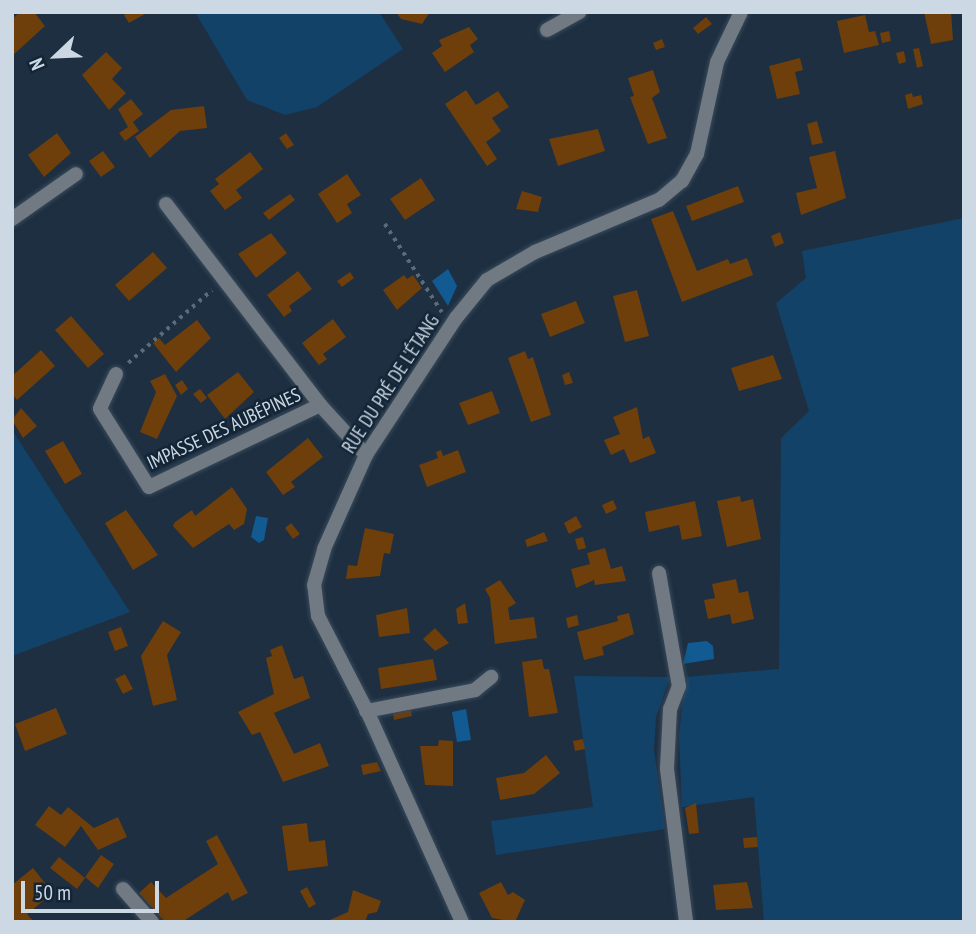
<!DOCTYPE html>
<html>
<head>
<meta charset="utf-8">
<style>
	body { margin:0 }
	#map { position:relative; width:976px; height:934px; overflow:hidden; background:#1d2f41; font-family:"PT Sans Narrow",sans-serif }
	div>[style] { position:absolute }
	.green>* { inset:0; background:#134268 }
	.water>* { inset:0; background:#115a92 }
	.building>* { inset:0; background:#6e3e0b }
	.path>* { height:3.5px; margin-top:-1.75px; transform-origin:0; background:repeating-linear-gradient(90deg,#5b6b7a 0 3.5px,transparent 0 8.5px) }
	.roads { filter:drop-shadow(0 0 2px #394a5b) drop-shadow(0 0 2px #394a5b) }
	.minor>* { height:14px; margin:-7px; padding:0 7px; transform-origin:7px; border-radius:7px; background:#717a83 }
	span { translate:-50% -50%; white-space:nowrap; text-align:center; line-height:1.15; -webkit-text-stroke:5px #132536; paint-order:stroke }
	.street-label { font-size:19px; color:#ccd8e3 }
	.frame { position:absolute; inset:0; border:14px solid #ccd8e3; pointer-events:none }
	.north { position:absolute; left:21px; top:21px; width:70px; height:70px; -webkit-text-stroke:5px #132536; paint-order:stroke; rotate:247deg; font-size:19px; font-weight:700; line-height:28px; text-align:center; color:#ccd8e3 }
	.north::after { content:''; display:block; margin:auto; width:24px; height:32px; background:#ccd8e3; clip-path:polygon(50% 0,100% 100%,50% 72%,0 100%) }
	.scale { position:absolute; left:21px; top:881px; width:138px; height:32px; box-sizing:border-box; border:4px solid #ccd8e3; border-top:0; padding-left:9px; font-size:21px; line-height:24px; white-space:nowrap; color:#ccd8e3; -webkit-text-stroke:5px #132536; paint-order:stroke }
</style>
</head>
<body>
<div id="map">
	<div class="green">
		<div style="clip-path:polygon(195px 12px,379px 12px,403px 49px,317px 107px,285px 115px,247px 100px)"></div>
		<div style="clip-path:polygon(964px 218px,964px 922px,764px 922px,754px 797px,682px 807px,679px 736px,685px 677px,779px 669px,781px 438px,809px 411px,776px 303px,806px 278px,802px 251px)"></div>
		<div style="clip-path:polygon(12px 430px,130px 612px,12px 656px)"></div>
		<div style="clip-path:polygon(574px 676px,670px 677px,656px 717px,654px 750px,665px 829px,496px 855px,491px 821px,593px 807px)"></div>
	</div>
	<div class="water">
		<div style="clip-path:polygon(448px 269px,457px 286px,448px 306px,432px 281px)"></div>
		<div style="clip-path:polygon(256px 516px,268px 518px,264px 540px,259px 543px,251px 537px)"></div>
		<div style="clip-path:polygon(707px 641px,713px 646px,714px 659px,683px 664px,688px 643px)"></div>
		<div style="clip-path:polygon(466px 709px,471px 740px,457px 742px,452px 712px)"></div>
	</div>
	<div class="building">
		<div style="clip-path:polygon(20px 12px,34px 12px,45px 26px,12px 56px,12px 19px)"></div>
		<div style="clip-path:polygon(129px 12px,144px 12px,145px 14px,129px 23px,124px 15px)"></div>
		<div style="clip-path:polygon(396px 12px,430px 12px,422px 24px,401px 19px)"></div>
		<div style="clip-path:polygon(924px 12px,951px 12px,953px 40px,931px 44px)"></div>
		<div style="clip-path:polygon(865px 15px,869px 32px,875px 31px,879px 45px,844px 53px,837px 21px)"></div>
		<div style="clip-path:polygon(706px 17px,712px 24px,698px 34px,693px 28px)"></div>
		<div style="clip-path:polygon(469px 27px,478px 39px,470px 45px,474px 52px,445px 72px,432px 53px,442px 46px,439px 40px)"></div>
		<div style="clip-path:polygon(889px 31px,891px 41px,882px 43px,880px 33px)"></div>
		<div style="clip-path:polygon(662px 39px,665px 47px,656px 50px,653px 43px)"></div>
		<div style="clip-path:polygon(919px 48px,923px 66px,917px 68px,913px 49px)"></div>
		<div style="clip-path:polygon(904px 51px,906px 62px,899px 64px,896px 53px)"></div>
		<div style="clip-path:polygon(106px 52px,122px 68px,112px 79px,126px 93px,109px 110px,82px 75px)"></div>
		<div style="clip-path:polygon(800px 58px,803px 70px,795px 72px,800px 94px,777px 99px,769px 66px)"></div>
		<div style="clip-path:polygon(653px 70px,660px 92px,652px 98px,667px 138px,648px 144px,630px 97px,634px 96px,628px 78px)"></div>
		<div style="clip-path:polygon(466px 90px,476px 105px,498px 91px,509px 107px,492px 118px,501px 131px,486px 142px,497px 159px,487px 166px,445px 104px)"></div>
		<div style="clip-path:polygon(912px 93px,913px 97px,921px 95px,923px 104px,908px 109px,905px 95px)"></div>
		<div style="clip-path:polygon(131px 99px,143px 114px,133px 122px,139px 131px,125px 141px,119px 133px,128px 127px,118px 109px)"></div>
		<div style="clip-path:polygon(204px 106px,207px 128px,180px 131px,150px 158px,135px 137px,171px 110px)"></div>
		<div style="clip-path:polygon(817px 121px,823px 143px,812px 145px,807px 124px)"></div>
		<div style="clip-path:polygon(598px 129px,605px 151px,558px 166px,549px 139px)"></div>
		<div style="clip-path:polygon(57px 133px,71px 153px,44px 177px,28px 155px)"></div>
		<div style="clip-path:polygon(286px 133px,294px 145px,287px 149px,279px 138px)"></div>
		<div style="clip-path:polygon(103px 151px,115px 167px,101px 177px,89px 161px)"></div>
		<div style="clip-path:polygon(835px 151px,846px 198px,801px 215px,796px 193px,817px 188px,809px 157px)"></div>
		<div style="clip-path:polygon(250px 152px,263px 169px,236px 190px,242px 198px,225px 210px,210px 191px,219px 184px,215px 179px)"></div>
		<div style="clip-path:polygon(347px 174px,361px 195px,347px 204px,352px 213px,337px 223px,318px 194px)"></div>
		<div style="clip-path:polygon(421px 178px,435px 200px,405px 220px,390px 199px)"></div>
		<div style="clip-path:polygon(738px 186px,744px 202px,692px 221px,686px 206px)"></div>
		<div style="clip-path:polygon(522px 191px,542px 197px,538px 212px,516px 209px)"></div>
		<div style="clip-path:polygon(290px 194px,295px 200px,269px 220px,263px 213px)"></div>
		<div style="clip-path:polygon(673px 211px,697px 271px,728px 259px,730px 264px,747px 258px,753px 275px,682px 302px,651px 219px)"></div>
		<div style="clip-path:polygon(780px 232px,784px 243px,775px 247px,771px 236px)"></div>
		<div style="clip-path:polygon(271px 233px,287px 253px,256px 278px,238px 254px)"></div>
		<div style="clip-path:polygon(153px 252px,167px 268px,129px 301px,115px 285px)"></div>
		<div style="clip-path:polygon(298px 271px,312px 289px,289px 306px,292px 311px,284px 317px,267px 295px)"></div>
		<div style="clip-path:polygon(350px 272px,354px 278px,342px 287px,337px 281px)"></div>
		<div style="clip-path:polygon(404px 275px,407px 279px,413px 275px,422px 288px,397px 310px,383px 290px)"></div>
		<div style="clip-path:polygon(637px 290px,649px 336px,625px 342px,613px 296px)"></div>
		<div style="clip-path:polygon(576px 301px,585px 323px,550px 337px,541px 314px)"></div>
		<div style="clip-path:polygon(71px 316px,104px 354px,88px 368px,55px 330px)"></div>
		<div style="clip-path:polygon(333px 319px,346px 337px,323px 354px,327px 359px,319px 365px,302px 343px)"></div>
		<div style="clip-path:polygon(197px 320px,211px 338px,176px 372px,153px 343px,159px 338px,165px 345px)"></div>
		<div style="clip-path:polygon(41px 350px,55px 366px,17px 400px,12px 394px,12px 376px)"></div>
		<div style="clip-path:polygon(525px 351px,528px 359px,533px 357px,551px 415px,531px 422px,508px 358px)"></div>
		<div style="clip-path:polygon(773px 355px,782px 379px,739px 391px,731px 368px)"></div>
		<div style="clip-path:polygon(238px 372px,254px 392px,225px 419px,207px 395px)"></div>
		<div style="clip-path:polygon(569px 372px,573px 383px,565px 385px,562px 375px)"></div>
		<div style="clip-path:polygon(165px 374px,177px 396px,157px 439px,140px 432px,156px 392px,150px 381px)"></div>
		<div style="clip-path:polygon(182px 380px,188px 389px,181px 395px,175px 385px)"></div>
		<div style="clip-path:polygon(200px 389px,207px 398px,201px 403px,193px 394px)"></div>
		<div style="clip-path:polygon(492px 391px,500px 413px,468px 425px,459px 403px)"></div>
		<div style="clip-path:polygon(637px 407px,643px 439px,649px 436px,656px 453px,630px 463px,624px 449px,611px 455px,604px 440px,620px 434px,613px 417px)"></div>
		<div style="clip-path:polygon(21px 408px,37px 426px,23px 438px,12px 420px)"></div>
		<div style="clip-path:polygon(308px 438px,323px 457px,291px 482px,295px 487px,283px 495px,266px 472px)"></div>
		<div style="clip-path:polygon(63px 441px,82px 474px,65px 484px,45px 451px)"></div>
		<div style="clip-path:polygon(441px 450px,443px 456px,458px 450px,466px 472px,427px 487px,419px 465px,438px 458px,436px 452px)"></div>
		<div style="clip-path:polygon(232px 487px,247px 509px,244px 524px,234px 530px,229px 524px,193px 548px,173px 526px,175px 522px,192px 510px,195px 516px)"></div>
		<div style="clip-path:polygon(740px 496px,741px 502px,753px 499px,761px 539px,727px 547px,717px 501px)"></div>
		<div style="clip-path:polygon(613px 500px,617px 509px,606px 514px,602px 505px)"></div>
		<div style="clip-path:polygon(695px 501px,702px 536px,682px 540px,679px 525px,649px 532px,645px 512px)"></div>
		<div style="clip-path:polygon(126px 510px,158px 555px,133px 570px,105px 523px)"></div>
		<div style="clip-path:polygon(576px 516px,582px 527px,569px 534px,564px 523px)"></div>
		<div style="clip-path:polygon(291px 523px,300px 534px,293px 539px,285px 528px)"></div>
		<div style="clip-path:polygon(365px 528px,394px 534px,390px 554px,384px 553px,380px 576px,346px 579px,348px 565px,357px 566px)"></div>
		<div style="clip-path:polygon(544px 532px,548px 541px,527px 547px,525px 540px)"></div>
		<div style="clip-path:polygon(583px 537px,586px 548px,578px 550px,575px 539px)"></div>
		<div style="clip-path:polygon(605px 548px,611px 569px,622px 566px,626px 581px,595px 585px,594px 580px,576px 588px,571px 569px,590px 564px,587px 553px)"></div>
		<div style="clip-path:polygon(736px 579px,739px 593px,748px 591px,754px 619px,732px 624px,730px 614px,708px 619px,704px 600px,715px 598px,712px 584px)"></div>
		<div style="clip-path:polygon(500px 580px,516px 603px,508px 608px,510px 620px,534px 617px,537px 638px,495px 644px,490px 598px,485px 589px)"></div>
		<div style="clip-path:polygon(465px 603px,468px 623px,458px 624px,456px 609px)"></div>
		<div style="clip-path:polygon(407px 608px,410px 633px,379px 637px,376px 615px)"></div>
		<div style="clip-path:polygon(629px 613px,634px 634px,602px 647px,604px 655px,584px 660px,577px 632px,618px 621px,617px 616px)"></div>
		<div style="clip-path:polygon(577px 615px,579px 625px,568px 628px,566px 618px)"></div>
		<div style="clip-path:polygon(163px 621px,181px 632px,167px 655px,177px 700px,153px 706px,141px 656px)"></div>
		<div style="clip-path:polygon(121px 627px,128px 646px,115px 651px,108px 632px)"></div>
		<div style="clip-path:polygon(435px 628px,449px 643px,435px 651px,423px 639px)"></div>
		<div style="clip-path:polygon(282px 645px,294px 679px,303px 676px,310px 698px,274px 713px,294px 754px,320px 743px,329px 766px,283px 782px,260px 732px,252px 735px,238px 712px,274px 694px,266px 658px,272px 656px,270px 650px)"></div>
		<div style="clip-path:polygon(433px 659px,437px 680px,381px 689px,378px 668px)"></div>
		<div style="clip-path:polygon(542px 659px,544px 669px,549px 669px,558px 713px,529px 717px,522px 662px)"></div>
		<div style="clip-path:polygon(125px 674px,133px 689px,123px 694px,115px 679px)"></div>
		<div style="clip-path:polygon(56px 708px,67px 734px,25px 751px,15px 724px)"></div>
		<div style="clip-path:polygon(411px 710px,412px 716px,394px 720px,393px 713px)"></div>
		<div style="clip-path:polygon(583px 739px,585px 749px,575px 751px,573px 741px)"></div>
		<div style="clip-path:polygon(439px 740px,453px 741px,453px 786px,425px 785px,420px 746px,438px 746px)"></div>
		<div style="clip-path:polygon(546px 755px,560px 773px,534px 794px,500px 800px,496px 778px,524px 773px)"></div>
		<div style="clip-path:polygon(377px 762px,381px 771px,363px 775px,361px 765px)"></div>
		<div style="clip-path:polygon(696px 803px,699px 833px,689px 834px,685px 808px)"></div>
		<div style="clip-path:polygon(49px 806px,61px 815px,68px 807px,94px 828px,118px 817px,127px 837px,98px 850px,81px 826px,65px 847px,35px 825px)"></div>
		<div style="clip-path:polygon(307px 823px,309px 842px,325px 840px,328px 866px,288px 871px,282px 826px)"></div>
		<div style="clip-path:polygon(217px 835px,248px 893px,232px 901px,228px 892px,182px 922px,165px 922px,139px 893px,151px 882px,166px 898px,218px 864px,206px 841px)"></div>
		<div style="clip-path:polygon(757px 837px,758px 847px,744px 848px,743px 838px)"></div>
		<div style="clip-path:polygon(101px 855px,114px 864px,98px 888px,85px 877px)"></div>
		<div style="clip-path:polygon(59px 857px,85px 878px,77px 889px,50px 868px)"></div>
		<div style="clip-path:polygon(33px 868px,53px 893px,27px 914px,34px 922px,12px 922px,12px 885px)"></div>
		<div style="clip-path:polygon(501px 882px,508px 895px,513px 892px,525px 900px,515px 922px,492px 918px,479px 893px)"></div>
		<div style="clip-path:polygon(747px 882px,753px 908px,716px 910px,713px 885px)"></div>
		<div style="clip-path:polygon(307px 887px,316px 904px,309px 908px,300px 891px)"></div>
		<div style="clip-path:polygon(353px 890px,381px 901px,377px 912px,368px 914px,365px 922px,325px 922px,348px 912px)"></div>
	</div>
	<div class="path">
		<div style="left:385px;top:224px;width:105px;rotate:57.1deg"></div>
		<div style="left:128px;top:363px;width:111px;rotate:-41deg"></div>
	</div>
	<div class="roads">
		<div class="minor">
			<div style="left:547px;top:30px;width:37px;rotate:-29deg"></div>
			<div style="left:166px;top:204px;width:253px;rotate:52.5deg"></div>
			<div style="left:320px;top:405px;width:68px;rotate:47.4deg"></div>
			<div style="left:12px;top:219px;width:78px;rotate:-35.1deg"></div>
			<div style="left:116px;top:374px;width:38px;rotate:115deg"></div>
			<div style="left:100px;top:409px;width:92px;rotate:57.9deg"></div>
			<div style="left:149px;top:487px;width:190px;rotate:-25.6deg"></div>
			<div style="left:659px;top:573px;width:115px;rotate:80deg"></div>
			<div style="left:679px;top:686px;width:25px;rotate:111deg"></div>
			<div style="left:670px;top:709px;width:60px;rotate:92.9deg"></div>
			<div style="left:667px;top:769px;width:154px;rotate:82.9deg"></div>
			<div style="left:366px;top:711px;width:111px;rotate:-10.9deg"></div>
			<div style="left:475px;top:690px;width:21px;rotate:-39deg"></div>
			<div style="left:123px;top:889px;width:44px;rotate:48.7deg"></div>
			<div style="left:462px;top:922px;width:225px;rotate:-114.2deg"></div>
			<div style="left:370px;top:717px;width:114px;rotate:-117.2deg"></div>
			<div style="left:318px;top:616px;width:31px;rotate:-97deg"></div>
			<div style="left:314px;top:585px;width:37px;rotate:-74deg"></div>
			<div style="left:324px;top:549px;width:103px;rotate:-65.9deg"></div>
			<div style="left:366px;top:455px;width:164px;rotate:-56.7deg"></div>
			<div style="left:456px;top:318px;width:49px;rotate:-50.8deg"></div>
			<div style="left:487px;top:280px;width:56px;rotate:-30.3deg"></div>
			<div style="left:535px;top:252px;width:134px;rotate:-22.8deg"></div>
			<div style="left:659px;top:200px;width:30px;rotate:-40deg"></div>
			<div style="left:682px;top:181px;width:31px;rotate:-61deg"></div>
			<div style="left:697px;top:154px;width:94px;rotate:-77.7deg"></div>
			<div style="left:717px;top:62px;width:55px;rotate:-64.4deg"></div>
		</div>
	</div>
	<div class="street-label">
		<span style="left:391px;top:384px;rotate:-57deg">RUE DU PRÉ DE L'ÉTANG</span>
		<span style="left:224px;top:429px;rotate:-25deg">IMPASSE DES AUBÉPINES</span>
	</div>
	<div class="frame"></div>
	<div class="north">N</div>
	<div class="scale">50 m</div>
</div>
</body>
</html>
